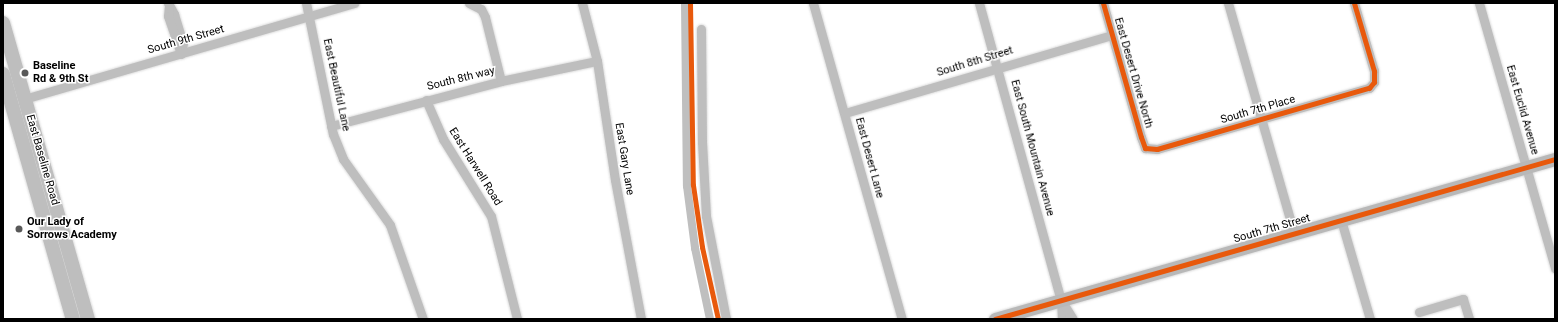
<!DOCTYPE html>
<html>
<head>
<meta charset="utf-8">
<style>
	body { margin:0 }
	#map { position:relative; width:1558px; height:322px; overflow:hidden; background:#fff; font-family:Roboto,sans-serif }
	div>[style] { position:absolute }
	.canal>* { height:8px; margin:-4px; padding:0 4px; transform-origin:4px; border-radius:4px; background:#bfbfbf }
	.roads { filter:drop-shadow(0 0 1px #dbdbdb) drop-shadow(0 0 1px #dbdbdb) }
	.street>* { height:9px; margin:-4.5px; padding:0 4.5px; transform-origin:4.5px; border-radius:4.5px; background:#bebebe }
	.secondary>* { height:13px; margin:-6.5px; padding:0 6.5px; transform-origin:6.5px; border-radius:6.5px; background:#b8b8b8 }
	.primary>* { height:14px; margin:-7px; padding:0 7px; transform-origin:7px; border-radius:7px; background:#bebebe }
	.cycleway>* { height:5px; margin:-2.5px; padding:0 2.5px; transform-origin:2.5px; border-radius:2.5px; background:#e8590c }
	.dots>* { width:11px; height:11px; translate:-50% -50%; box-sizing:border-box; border:2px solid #fff; border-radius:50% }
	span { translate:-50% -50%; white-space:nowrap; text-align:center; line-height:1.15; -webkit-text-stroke:3px #fff; paint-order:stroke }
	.street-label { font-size:11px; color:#000 }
	.poi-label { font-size:11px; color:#000; font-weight:700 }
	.left { translate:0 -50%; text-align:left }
	.frame { position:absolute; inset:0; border:4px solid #000; pointer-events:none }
</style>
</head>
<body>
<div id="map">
	<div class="canal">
		<div style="left:685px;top:3px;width:183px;rotate:89.4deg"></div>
		<div style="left:687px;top:186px;width:63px;rotate:82.6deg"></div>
		<div style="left:695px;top:248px;width:73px;rotate:78.1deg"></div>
	</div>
	<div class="roads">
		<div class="street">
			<div style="left:168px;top:3px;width:13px;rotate:61deg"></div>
			<div style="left:174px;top:14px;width:30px;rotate:73deg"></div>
			<div style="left:183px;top:43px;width:11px;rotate:100deg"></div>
			<div style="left:306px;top:3px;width:134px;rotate:78.4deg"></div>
			<div style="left:333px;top:134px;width:27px;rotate:68deg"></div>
			<div style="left:343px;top:159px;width:81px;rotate:54.5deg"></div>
			<div style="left:390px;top:225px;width:100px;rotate:70.7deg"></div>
			<div style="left:469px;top:3px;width:13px;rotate:27deg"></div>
			<div style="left:481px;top:9px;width:9px;rotate:63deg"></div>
			<div style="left:485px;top:17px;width:66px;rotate:76deg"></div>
			<div style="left:582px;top:3px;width:60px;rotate:75.5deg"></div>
			<div style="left:597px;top:61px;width:120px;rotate:81.4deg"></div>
			<div style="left:615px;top:180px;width:141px;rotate:79.4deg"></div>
			<div style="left:813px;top:3px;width:328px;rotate:74.3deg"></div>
			<div style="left:979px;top:3px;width:308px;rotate:74.6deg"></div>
			<div style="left:1061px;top:300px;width:19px;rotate:87deg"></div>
			<div style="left:1103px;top:3px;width:139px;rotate:74.2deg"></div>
			<div style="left:1141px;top:137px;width:12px;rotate:70deg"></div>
			<div style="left:1145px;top:148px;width:12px;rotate:5deg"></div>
			<div style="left:1157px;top:149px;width:221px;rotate:-16.1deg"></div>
			<div style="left:1369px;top:88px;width:8px;rotate:-50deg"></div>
			<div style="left:1374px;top:82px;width:11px;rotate:-90deg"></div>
			<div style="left:1374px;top:71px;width:71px;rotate:-106.4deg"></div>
			<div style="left:1228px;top:3px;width:239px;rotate:74deg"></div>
			<div style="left:1479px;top:3px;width:276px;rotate:74deg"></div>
			<div style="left:169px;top:5px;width:11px;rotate:95deg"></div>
			<div style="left:168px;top:16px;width:40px;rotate:71.1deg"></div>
			<div style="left:701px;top:29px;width:113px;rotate:89.5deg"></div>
			<div style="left:702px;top:142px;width:74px;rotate:86.9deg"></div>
			<div style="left:706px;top:216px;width:105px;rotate:79deg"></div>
			<div style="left:24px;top:99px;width:344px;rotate:-16.2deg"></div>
			<div style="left:426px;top:100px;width:43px;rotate:66.4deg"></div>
			<div style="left:443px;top:139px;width:91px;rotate:58.1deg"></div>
			<div style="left:491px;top:216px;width:106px;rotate:75.8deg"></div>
			<div style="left:845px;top:113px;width:278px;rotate:-16.3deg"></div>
			<div style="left:331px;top:126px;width:176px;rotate:-14.8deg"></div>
			<div style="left:501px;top:81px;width:98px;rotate:-11.8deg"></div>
			<div style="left:1341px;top:220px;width:103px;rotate:73.7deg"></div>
			<div style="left:1061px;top:300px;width:22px;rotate:58deg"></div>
			<div style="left:1419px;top:312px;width:46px;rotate:-16.5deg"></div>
			<div style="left:1463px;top:299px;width:21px;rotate:73deg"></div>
		</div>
		<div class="secondary">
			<div style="left:995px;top:319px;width:582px;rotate:-15.95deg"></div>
		</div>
		<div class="primary">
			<div style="left:3px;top:23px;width:308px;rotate:74deg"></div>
			<div style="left:3px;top:74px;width:255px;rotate:74.1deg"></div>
		</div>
	</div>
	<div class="cycleway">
		<div style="left:690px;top:3px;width:182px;rotate:89.1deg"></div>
		<div style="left:693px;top:185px;width:63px;rotate:81.7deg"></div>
		<div style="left:702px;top:247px;width:74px;rotate:77.5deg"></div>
		<div style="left:1103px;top:3px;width:139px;rotate:74.2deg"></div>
		<div style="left:1141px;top:137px;width:12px;rotate:70deg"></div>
		<div style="left:1145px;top:148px;width:12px;rotate:5deg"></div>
		<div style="left:1157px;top:149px;width:221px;rotate:-16.1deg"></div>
		<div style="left:1369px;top:88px;width:8px;rotate:-50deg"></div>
		<div style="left:1374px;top:82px;width:11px;rotate:-90deg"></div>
		<div style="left:1374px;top:71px;width:71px;rotate:-106.4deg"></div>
		<div style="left:995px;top:319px;width:582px;rotate:-15.95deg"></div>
	</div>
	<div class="dots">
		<div style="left:25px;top:73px;background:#595959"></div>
		<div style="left:19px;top:229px;background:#595959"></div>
	</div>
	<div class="street-label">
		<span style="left:186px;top:40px;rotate:-16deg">South 9th Street</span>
		<span style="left:975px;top:62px;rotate:-17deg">South 8th Street</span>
		<span style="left:1133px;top:73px;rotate:74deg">East Desert Drive North</span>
		<span style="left:461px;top:79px;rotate:-14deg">South 8th way</span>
		<span style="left:336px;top:85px;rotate:78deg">East Beautiful Lane</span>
		<span style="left:1258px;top:110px;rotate:-16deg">South 7th Place</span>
		<span style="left:1522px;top:110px;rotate:74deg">East Euclid Avenue</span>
		<span style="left:1032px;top:148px;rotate:75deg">East South Mountain Avenue</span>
		<span style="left:869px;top:158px;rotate:75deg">East Desert Lane</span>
		<span style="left:624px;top:159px;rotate:81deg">East Gary Lane</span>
		<span style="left:42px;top:160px;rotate:74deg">East Baseline Road</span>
		<span style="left:475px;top:167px;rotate:58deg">East Harwell Road</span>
		<span style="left:1272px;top:229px;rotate:-16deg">South 7th Street</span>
	</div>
	<div class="poi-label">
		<span class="left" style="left:33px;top:73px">Baseline<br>Rd &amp; 9th St</span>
		<span class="left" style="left:27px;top:229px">Our Lady of<br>Sorrows Academy</span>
	</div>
	<div class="frame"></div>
</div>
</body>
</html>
